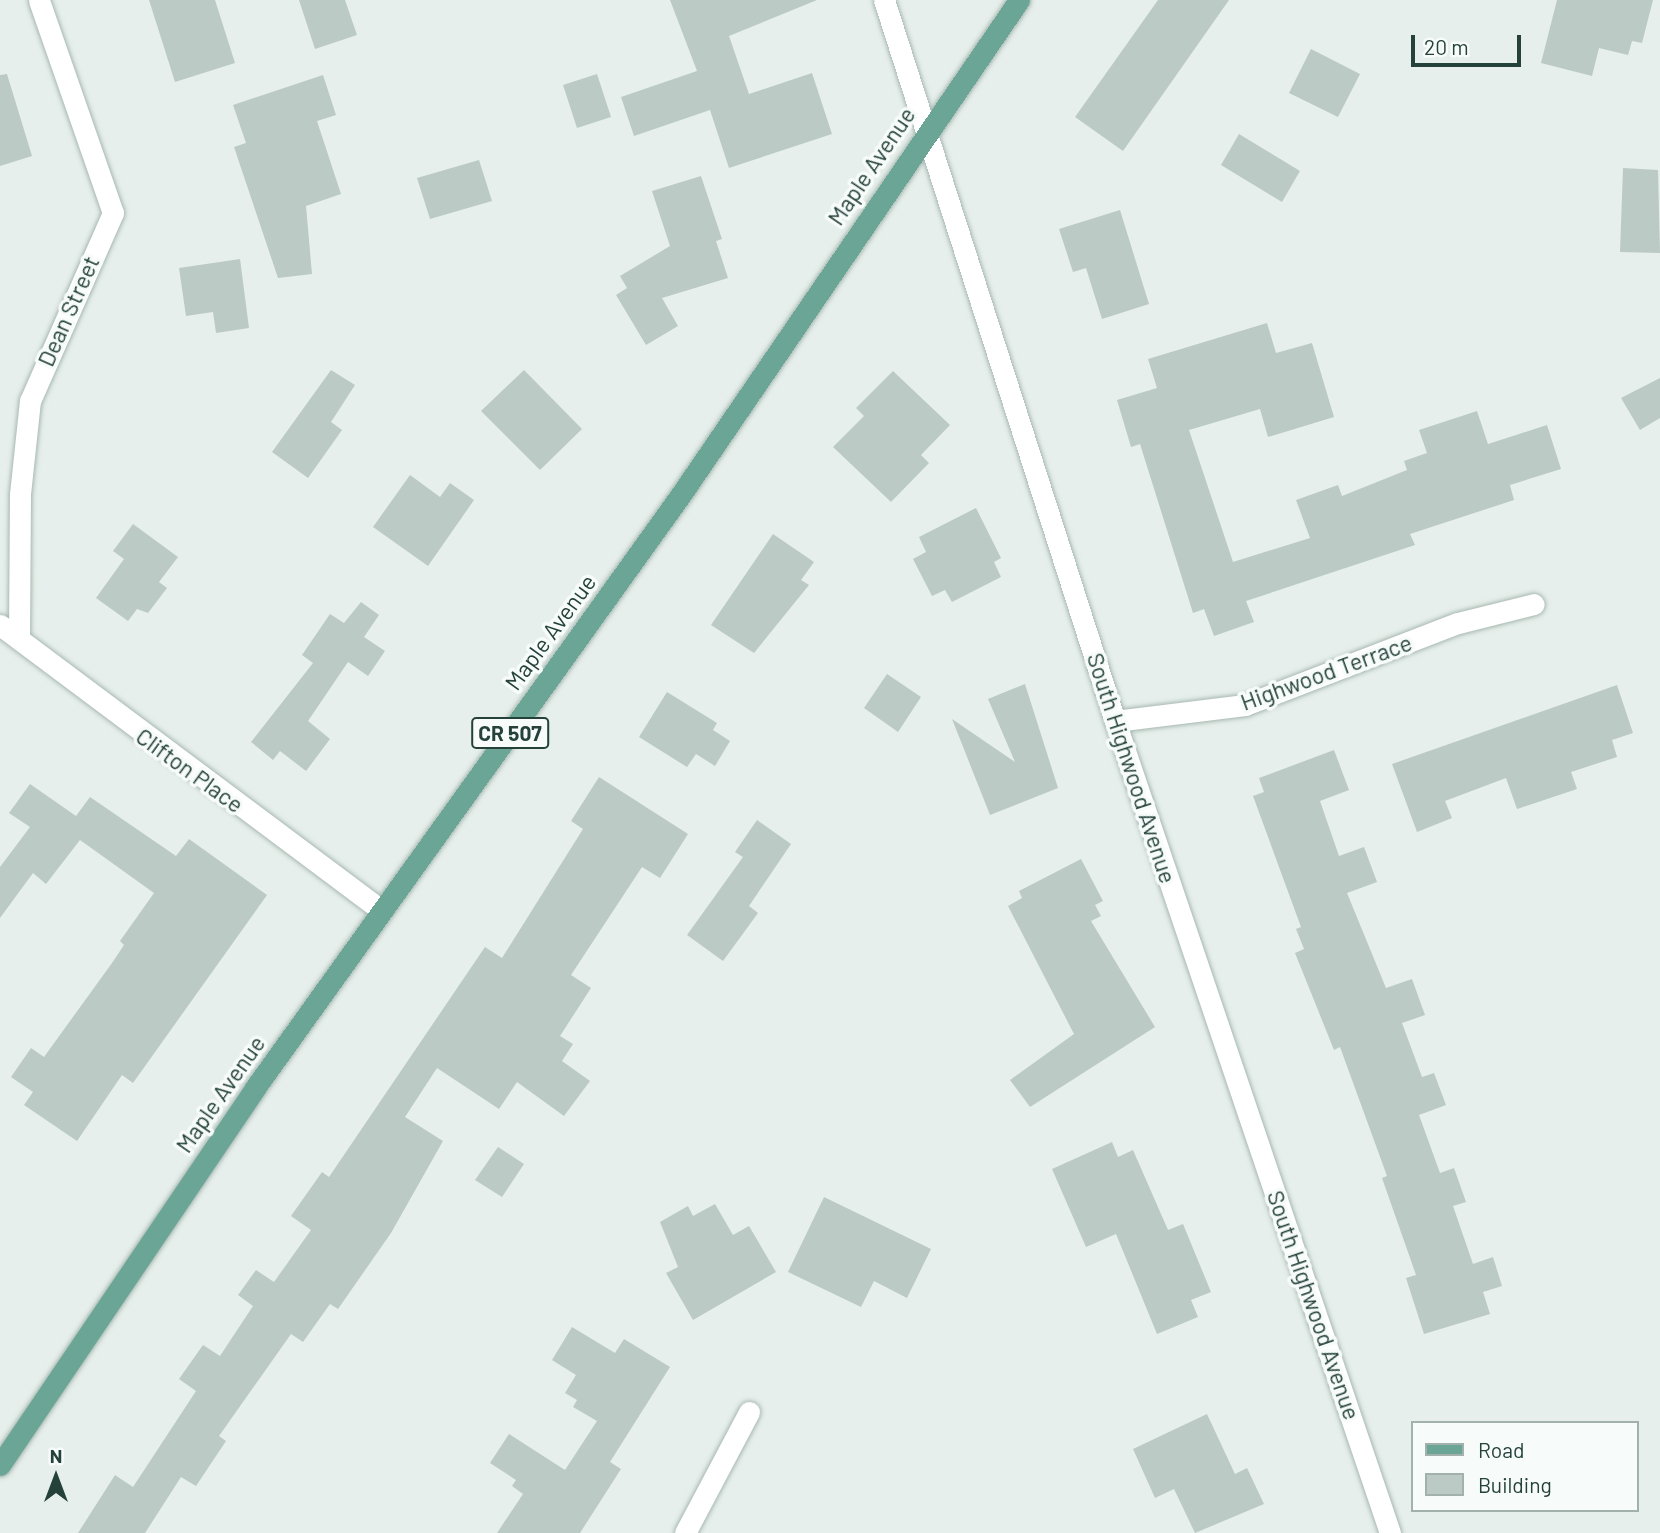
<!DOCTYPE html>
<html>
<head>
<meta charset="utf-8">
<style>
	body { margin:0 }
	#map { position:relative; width:1660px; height:1533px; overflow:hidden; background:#e6efeb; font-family:Barlow,sans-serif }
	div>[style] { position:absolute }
	.building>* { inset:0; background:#bbcac4 }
	.roads { filter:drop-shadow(0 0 2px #a8b8b2) drop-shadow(0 0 2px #a8b8b2) }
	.street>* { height:21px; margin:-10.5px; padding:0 10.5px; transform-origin:10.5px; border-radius:10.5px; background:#fff }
	.primary>* { height:21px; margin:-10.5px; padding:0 10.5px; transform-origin:10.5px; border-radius:10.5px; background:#6aa596 }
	span { translate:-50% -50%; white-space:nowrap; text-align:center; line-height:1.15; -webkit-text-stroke:7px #f7fbf9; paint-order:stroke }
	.shield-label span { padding:2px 5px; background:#f7fbf9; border:2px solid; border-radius:5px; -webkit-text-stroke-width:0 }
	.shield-label { font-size:21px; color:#24423a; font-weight:700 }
	.street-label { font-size:23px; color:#24423a }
	.legend { position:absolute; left:1411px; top:1421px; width:228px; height:91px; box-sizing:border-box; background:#f7fbf9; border:2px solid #a3b1ad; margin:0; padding:9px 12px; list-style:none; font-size:21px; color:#24423a }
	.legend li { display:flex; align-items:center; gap:14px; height:35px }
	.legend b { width:35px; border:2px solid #a3b1ad }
	.north { position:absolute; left:21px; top:1442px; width:70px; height:70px; -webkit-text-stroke:5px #f7fbf9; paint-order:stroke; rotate:0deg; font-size:19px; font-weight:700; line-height:28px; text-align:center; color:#24423a }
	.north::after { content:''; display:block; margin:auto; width:24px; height:32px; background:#24423a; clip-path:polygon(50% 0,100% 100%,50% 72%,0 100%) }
	.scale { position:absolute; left:1411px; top:35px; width:110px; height:32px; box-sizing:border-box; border:4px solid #24423a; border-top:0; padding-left:9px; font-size:21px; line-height:24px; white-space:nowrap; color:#24423a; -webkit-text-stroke:5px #f7fbf9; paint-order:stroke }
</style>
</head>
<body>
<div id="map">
	<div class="building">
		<div style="clip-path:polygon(149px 0,215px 0,235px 63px,175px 82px)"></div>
		<div style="clip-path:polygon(299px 0,345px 0,357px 35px,315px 49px)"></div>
		<div style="clip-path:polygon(670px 0,817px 0,729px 36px,749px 94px,812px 73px,832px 134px,729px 168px,710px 110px,634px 136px,621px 97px,697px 71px)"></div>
		<div style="clip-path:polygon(1158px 0,1229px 0,1123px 151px,1075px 117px)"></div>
		<div style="clip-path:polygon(1557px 0,1653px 0,1642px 43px,1632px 41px,1628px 55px,1599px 48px,1592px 76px,1541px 63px)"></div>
		<div style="clip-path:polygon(1311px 49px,1360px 74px,1338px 117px,1289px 93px)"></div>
		<div style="clip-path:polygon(7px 74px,32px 156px,0 166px,0 75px)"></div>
		<div style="clip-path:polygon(597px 74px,611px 117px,577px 128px,563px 85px)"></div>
		<div style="clip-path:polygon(323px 75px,336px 115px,317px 121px,341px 194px,306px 206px,312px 274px,278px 278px,234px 147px,246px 143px,233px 105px)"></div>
		<div style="clip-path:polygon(1239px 134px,1300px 171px,1282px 202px,1221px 165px)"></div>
		<div style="clip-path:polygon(479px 160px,492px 201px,430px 219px,417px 178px)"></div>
		<div style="clip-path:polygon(1623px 168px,1658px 170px,1660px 253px,1620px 252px)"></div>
		<div style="clip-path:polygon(701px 176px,722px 239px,716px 241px,728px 278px,662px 298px,678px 326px,646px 345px,616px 295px,627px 288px,620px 276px,670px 246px,652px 191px)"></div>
		<div style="clip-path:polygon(1120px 210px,1149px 304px,1102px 319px,1086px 268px,1073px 272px,1059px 229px)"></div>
		<div style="clip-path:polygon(240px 259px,249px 328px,216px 333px,213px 312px,186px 316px,179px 268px)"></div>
		<div style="clip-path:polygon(1267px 323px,1276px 353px,1312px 343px,1334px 417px,1268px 437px,1260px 409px,1189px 430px,1233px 562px,1310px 538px,1296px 500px,1338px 485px,1342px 496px,1407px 470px,1404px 461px,1427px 453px,1419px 430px,1477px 411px,1488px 444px,1547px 425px,1561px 469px,1510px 485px,1514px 500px,1410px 534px,1415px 545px,1246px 601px,1254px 622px,1214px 636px,1204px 609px,1193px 613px,1140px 444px,1131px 447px,1117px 400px,1157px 388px,1148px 359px)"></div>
		<div style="clip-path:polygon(331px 370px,355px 385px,331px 422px,342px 430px,308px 478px,272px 452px)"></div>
		<div style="clip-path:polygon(524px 370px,582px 429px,540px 470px,481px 411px)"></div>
		<div style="clip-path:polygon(893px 371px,950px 425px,921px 455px,929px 463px,891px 502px,833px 447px,864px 416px,856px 408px)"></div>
		<div style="clip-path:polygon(1660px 378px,1660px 418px,1640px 430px,1621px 398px)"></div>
		<div style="clip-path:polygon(410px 475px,440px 497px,450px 483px,474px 500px,428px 566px,373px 527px)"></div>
		<div style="clip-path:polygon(976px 508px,1001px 558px,994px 562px,1001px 577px,952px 602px,945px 590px,932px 596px,913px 559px,926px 552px,919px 537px)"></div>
		<div style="clip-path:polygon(133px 524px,178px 557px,159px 582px,167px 588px,148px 613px,137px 609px,128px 621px,96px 598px,124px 559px,113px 551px)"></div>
		<div style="clip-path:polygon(773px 534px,814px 562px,801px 580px,809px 585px,754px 653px,711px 625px)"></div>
		<div style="clip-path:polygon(361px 602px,379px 615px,364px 637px,385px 651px,368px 676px,348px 662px,308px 721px,330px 739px,306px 771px,280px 751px,273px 760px,251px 742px,313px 663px,302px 655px,330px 614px,344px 623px)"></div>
		<div style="clip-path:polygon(887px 674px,921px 697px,898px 732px,864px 708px)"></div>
		<div style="clip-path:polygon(1025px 684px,1058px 788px,990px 815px,952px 719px,1015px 762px,988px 699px)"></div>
		<div style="clip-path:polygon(1617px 685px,1633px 733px,1612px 740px,1617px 757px,1571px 772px,1577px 789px,1517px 809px,1506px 778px,1445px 801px,1452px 818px,1417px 832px,1392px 764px)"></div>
		<div style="clip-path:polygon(667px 692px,717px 723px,713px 730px,730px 741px,715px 766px,696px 754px,687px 767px,639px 737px)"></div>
		<div style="clip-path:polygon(1334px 750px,1349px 790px,1320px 801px,1339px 856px,1364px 847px,1377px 882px,1347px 893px,1386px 988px,1412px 979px,1425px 1015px,1402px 1023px,1422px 1077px,1434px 1073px,1446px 1105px,1419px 1115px,1440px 1173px,1454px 1168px,1466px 1202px,1453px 1206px,1473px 1264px,1493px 1257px,1502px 1286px,1483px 1292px,1490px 1314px,1424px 1334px,1406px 1278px,1416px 1275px,1382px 1178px,1387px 1176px,1340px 1047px,1334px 1050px,1295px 953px,1304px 949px,1296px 929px,1301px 927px,1253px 796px,1264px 792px,1259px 778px)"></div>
		<div style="clip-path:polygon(599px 777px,688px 834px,660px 878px,642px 867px,571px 975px,591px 988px,560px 1036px,573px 1044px,562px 1061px,590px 1081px,564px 1116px,517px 1082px,499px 1109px,437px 1068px,405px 1117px,443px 1141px,391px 1233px,338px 1309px,330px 1304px,303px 1342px,291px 1334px,219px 1436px,226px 1441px,196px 1486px,181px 1477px,145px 1533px,78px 1533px,115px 1475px,133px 1487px,196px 1391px,179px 1379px,203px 1345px,220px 1356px,253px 1306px,238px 1295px,256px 1270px,274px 1282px,311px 1230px,291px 1216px,322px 1172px,329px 1177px,485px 947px,502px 958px,583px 829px,571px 821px)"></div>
		<div style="clip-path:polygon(30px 784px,76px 816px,90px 797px,176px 856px,189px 839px,267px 895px,133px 1083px,122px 1075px,77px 1141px,24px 1105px,33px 1092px,11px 1077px,31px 1048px,44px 1057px,112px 963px,124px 945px,120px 941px,154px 893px,80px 840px,46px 884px,33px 873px,0 918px,0 867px,30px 827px,9px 813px)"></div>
		<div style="clip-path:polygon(757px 820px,791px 844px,749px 906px,758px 913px,723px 961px,687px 935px,743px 857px,735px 852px)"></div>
		<div style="clip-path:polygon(1081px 859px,1103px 901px,1095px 905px,1101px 916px,1091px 921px,1155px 1027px,1030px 1107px,1010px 1080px,1074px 1034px,1008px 906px,1022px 898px,1019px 891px)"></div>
		<div style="clip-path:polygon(1112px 1142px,1118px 1157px,1133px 1150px,1168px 1230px,1183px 1224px,1211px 1292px,1191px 1300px,1198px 1317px,1157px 1334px,1116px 1234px,1086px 1247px,1052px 1169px)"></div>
		<div style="clip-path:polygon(498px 1147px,524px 1164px,502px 1197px,475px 1180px)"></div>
		<div style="clip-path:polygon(824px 1197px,931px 1249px,907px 1298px,874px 1281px,861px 1307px,788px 1272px)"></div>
		<div style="clip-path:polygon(715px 1204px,733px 1235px,749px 1226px,776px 1272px,693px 1320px,666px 1273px,678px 1267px,660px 1222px,688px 1206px,693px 1216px)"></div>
		<div style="clip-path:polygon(572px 1327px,615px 1353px,624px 1339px,670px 1367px,610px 1462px,621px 1469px,580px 1533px,497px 1533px,523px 1494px,512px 1486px,516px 1480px,490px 1463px,509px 1434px,565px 1470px,597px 1421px,573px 1407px,577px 1400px,565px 1393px,576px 1375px,552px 1360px)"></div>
		<div style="clip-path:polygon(1207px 1414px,1235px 1474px,1247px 1468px,1264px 1504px,1195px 1533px,1174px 1489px,1155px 1498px,1133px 1449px)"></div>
	</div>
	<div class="roads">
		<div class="street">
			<div style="left:884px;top:0;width:757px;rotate:72.24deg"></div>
			<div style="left:1115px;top:721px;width:857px;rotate:71.29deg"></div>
			<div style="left:0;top:625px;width:477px;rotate:36.8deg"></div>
			<div style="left:19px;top:636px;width:142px;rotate:-89.6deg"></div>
			<div style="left:20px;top:494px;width:94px;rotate:-83.9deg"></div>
			<div style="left:30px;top:401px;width:206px;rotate:-66.2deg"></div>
			<div style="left:113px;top:213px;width:225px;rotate:-109.2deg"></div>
			<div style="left:1115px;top:721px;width:131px;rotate:-7deg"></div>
			<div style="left:1245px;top:705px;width:228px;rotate:-21.1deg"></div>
			<div style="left:1458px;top:623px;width:78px;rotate:-14deg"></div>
			<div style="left:685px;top:1533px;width:137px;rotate:-62.1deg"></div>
		</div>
		<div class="primary">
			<div style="left:0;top:1465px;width:455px;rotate:-55.9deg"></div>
			<div style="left:255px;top:1088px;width:732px;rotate:-54.33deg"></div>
			<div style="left:682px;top:493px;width:597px;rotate:-55.64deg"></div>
		</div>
	</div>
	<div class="shield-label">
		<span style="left:510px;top:733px">CR 507</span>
	</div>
	<div class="street-label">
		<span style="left:871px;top:166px;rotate:-56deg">Maple Avenue</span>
		<span style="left:68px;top:311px;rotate:-66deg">Dean Street</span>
		<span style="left:550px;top:632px;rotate:-54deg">Maple Avenue</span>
		<span style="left:1326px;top:672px;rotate:-20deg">Highwood Terrace</span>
		<span style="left:1132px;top:768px;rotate:72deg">South Highwood Avenue</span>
		<span style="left:190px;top:770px;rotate:36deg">Clifton Place</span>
		<span style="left:220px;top:1094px;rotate:-55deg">Maple Avenue</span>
		<span style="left:1314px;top:1305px;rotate:71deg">South Highwood Avenue</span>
	</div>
	<ul class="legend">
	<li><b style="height:9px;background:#6aa596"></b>Road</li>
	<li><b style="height:19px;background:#bbcac4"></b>Building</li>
	</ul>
	<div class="north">N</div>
	<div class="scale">20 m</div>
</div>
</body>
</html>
